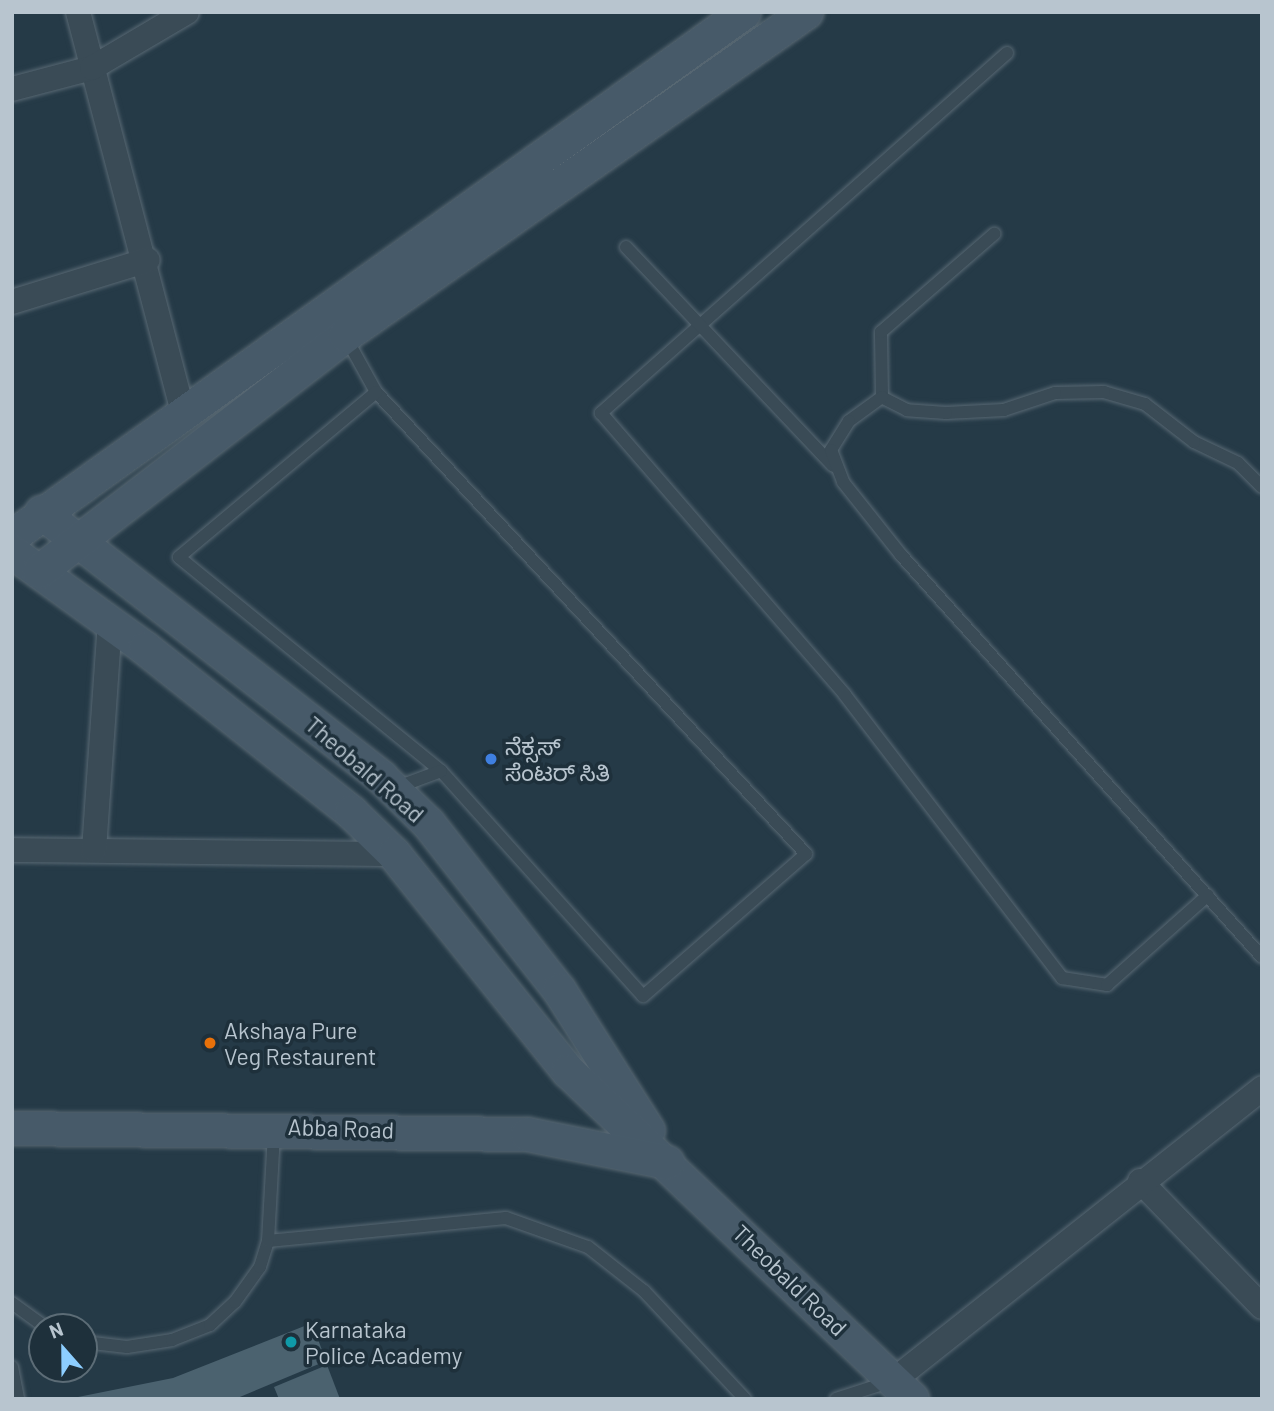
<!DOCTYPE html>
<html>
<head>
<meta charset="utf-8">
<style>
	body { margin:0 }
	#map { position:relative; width:1274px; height:1411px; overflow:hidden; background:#253a47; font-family:Barlow,"Noto Sans Kannada",sans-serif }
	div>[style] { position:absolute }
	.building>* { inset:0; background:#4b626f }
	.roads { filter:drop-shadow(0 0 2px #586873) drop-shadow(0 0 2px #586873) }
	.lane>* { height:12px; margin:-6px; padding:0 6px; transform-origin:6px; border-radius:6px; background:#3a4b56 }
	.street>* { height:24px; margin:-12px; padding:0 12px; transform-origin:12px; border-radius:12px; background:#3a4b56 }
	.secondary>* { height:33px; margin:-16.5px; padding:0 16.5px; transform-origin:16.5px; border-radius:16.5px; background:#475a69 }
	.dots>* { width:19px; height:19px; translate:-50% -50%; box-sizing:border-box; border:4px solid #1e303b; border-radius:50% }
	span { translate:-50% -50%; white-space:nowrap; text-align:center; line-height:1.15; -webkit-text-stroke:7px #1e303b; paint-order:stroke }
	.poi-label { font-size:23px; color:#b8c5cf }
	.left { translate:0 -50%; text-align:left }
	.street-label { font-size:23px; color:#b8c5cf }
	.frame { position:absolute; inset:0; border:14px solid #b8c5cf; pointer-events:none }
	.north { position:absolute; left:28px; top:1313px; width:70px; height:70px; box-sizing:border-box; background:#1e303b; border:2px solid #5c6c76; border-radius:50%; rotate:339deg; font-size:19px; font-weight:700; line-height:28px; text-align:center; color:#b8c5cf }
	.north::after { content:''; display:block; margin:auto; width:24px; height:32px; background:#8dceff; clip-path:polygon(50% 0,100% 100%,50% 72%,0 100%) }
</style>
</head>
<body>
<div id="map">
	<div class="building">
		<div style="clip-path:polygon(312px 1323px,326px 1361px,235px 1399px,68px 1399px,173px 1378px)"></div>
		<div style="clip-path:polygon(327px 1365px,340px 1399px,279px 1399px,274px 1387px)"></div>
	</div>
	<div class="roads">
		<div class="lane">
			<div style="left:1007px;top:53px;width:543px;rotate:138.44deg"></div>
			<div style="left:601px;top:413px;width:373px;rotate:49.1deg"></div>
			<div style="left:845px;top:695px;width:357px;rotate:52.5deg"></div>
			<div style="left:1062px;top:978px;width:46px;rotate:8.8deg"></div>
			<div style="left:1107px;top:985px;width:135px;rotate:-41.7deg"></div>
			<div style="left:626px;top:247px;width:301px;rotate:46.6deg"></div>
			<div style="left:345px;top:336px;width:64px;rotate:61deg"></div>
			<div style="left:376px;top:392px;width:631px;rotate:47.05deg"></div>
			<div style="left:806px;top:854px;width:216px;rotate:138.9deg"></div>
			<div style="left:643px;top:996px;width:302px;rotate:-131.9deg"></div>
			<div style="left:441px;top:771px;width:338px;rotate:-140.8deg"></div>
			<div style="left:179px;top:557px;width:257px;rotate:-39.9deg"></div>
			<div style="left:882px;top:397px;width:65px;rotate:-90.9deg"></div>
			<div style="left:881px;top:332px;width:150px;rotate:-40.9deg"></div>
			<div style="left:1262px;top:487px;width:34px;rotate:-135deg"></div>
			<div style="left:1238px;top:463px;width:49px;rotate:-154.5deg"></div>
			<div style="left:1194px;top:442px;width:62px;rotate:-142.2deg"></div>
			<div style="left:1145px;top:404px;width:43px;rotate:-163.7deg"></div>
			<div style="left:1104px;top:392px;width:49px;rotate:178.8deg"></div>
			<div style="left:1055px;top:393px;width:54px;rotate:161.6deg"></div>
			<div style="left:1004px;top:410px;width:58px;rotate:177deg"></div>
			<div style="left:946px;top:413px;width:39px;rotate:-176deg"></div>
			<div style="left:907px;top:410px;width:28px;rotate:-153deg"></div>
			<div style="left:882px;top:397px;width:41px;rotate:144deg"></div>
			<div style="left:849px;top:421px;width:34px;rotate:122deg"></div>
			<div style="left:831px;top:450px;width:34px;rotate:69deg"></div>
			<div style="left:843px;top:482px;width:93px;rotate:51.5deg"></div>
			<div style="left:901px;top:555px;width:540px;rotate:48.08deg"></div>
			<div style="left:395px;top:788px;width:49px;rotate:-20.3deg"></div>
			<div style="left:268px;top:1241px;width:239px;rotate:-5.5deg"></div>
			<div style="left:506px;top:1218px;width:87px;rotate:19.5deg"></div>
			<div style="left:588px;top:1247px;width:71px;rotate:38.2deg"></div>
			<div style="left:644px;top:1291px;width:148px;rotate:46.9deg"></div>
			<div style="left:12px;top:1303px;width:41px;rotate:36deg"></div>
			<div style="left:84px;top:1342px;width:43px;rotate:6.6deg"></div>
			<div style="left:127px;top:1347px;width:46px;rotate:-8.8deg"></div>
			<div style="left:172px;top:1340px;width:41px;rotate:-21.5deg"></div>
			<div style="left:210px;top:1325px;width:34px;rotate:-43deg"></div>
			<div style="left:235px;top:1302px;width:43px;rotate:-54.5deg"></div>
			<div style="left:260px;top:1267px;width:27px;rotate:-73deg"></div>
			<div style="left:268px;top:1241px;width:107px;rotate:-86.8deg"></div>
			<div style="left:12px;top:1367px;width:33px;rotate:79deg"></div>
			<div style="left:836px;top:1399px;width:56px;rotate:-17.8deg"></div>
		</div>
		<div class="street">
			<div style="left:78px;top:12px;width:415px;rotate:75.3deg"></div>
			<div style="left:12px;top:89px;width:83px;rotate:-14.7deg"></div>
			<div style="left:92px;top:68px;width:110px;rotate:-30.5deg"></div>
			<div style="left:12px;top:302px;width:142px;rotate:-17.2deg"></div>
			<div style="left:12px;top:850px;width:382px;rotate:0.6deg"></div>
			<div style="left:94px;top:850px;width:229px;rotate:-86deg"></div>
			<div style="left:1140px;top:1181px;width:175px;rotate:45.9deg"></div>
			<div style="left:894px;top:1380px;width:470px;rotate:-38.4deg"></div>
		</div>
		<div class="secondary">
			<div style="left:41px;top:512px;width:431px;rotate:37.9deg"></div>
			<div style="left:381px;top:777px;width:66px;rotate:44.4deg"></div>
			<div style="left:428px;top:823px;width:212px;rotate:51.9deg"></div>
			<div style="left:559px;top:990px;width:166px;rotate:57.6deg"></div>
			<div style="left:12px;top:536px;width:900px;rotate:-35.6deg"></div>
			<div style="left:12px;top:552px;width:164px;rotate:35.8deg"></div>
			<div style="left:145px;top:648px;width:263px;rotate:38.5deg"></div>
			<div style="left:351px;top:812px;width:60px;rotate:44.3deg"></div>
			<div style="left:394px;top:854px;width:278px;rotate:51.3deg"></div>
			<div style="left:568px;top:1071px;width:475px;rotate:43.6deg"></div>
			<div style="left:39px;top:571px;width:386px;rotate:-37.6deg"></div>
			<div style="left:345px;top:335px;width:563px;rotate:-35.02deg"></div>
			<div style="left:12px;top:1128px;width:515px;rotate:0.67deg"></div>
			<div style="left:527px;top:1134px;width:143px;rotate:11.3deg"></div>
		</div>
	</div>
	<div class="dots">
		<div style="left:491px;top:759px;background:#3f7fe0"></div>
		<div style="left:210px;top:1043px;background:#e8710a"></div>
		<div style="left:291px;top:1342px;background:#0f9aa8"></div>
	</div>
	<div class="poi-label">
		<span class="left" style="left:505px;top:759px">ನೆಕ್ಸಸ್<br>ಸೆಂಟರ್ ಸಿತಿ</span>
		<span class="left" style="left:224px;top:1043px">Akshaya Pure<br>Veg Restaurent</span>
		<span class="left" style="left:305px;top:1342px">Karnataka<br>Police Academy</span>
	</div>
	<div class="street-label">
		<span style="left:365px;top:769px;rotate:41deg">Theobald Road</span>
		<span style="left:341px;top:1128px;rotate:2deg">Abba Road</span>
		<span style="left:790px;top:1280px;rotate:44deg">Theobald Road</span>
	</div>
	<div class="frame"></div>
	<div class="north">N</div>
</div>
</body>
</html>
